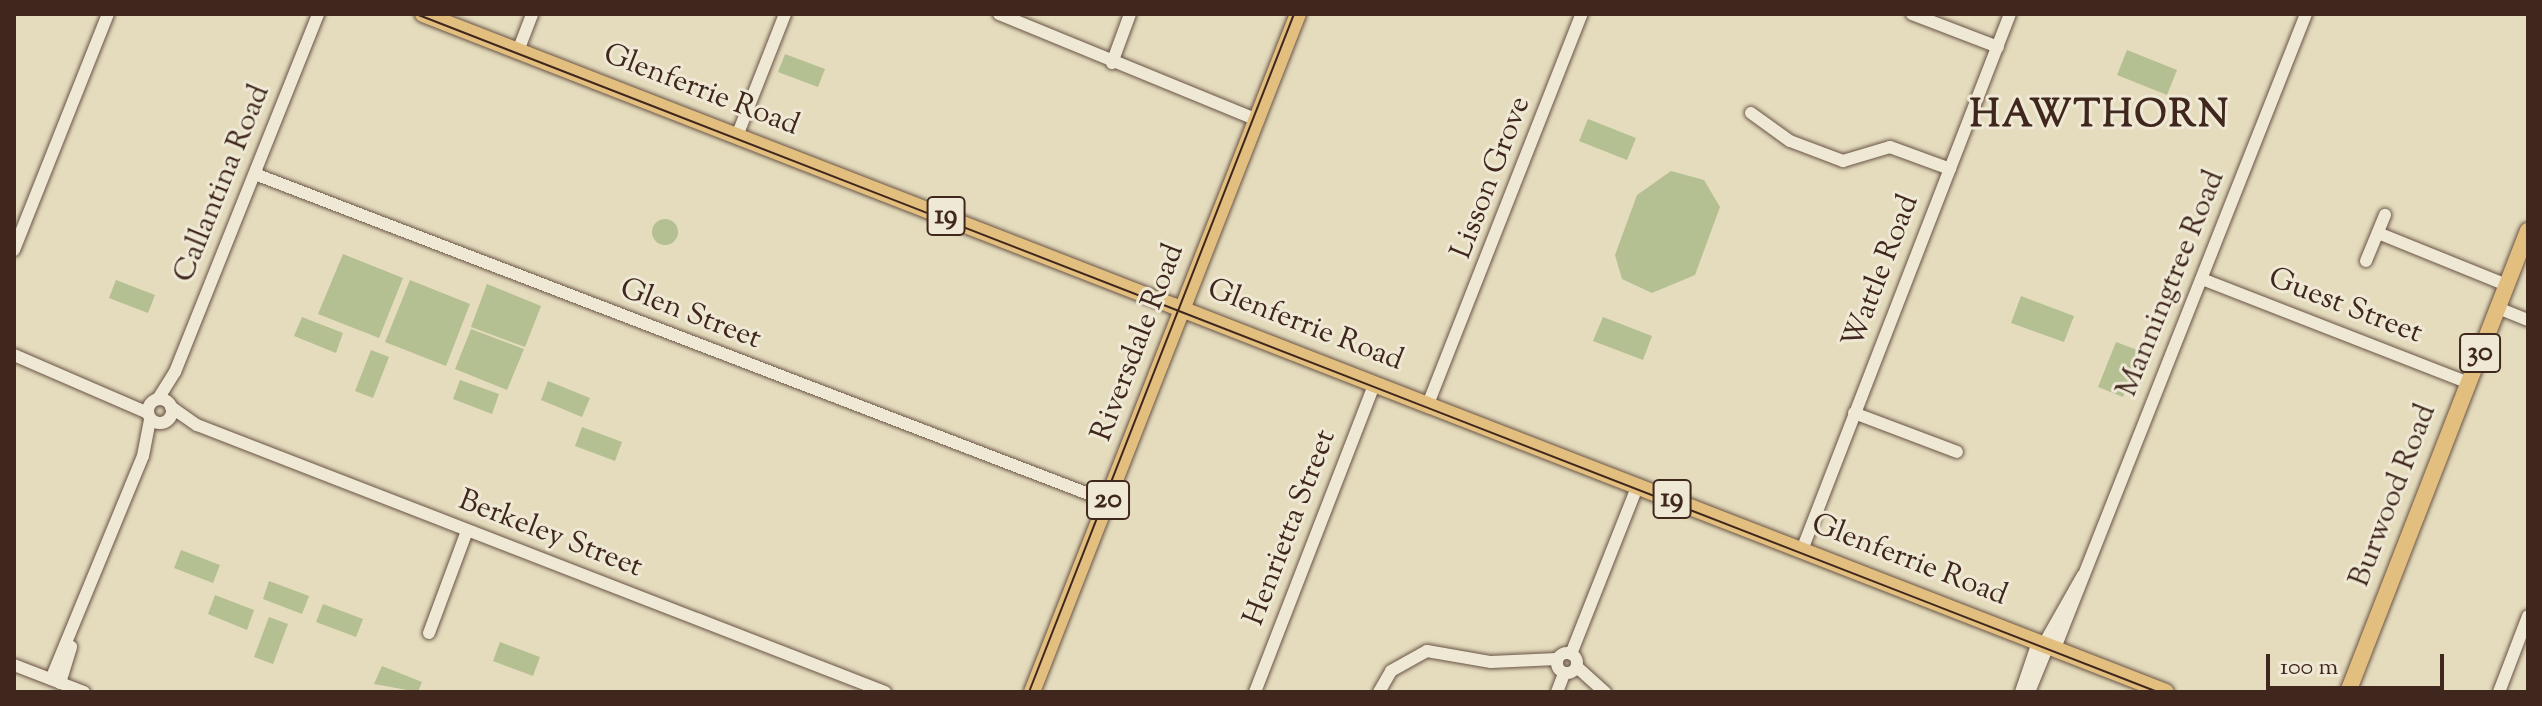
<!DOCTYPE html>
<html>
<head>
<meta charset="utf-8">
<style>
	body { margin:0 }
	#map { position:relative; width:2542px; height:706px; overflow:hidden; background:#e5dcbe; font-family:"Sorts Mill Goudy",serif }
	div>[style] { position:absolute }
	.green>* { inset:0; background:#b4c092 }
	.round { border-radius:50% }
	.roads { filter:drop-shadow(0 0 2px #695445) drop-shadow(0 0 2px #695445) }
	.minor>* { height:12px; margin:-6px; padding:0 6px; transform-origin:6px; border-radius:6px; background:#eee8d5 }
	.minor>.ring { margin:-6px; padding:0; box-sizing:content-box; background:none; border:12px solid #eee8d5; border-radius:50% }
	.major>* { height:16px; margin:-8px; padding:0 8px; transform-origin:8px; border-radius:8px; background:#e2be7f }
	.tram>* { height:2px; margin:-1px; padding:0 1px; transform-origin:1px; border-radius:1px; background:#40271d }
	span { translate:-50% -50%; white-space:nowrap; text-align:center; line-height:1.15; -webkit-text-stroke:6px #eee8d5; paint-order:stroke }
	.shield-label span { padding:2px 6px; background:#eee8d5; border:2px solid; border-radius:6px; -webkit-text-stroke-width:0 }
	.shield-label { font-size:28px; color:#40271d; font-weight:700 }
	.street-label { font-size:30px; color:#40271d }
	.district-label { font-size:38px; color:#40271d; font-weight:700; letter-spacing:2px }
	.frame { position:absolute; inset:0; border:16px solid #40271d; pointer-events:none }
	.scale { position:absolute; left:2266px; top:654px; width:178px; height:36px; box-sizing:border-box; border:4px solid #40271d; border-top:0; padding-left:10px; font-size:24px; line-height:28px; white-space:nowrap; color:#40271d; -webkit-text-stroke:6px #eee8d5; paint-order:stroke }
</style>
</head>
<body>
<div id="map">
	<div class="green">
		<div style="clip-path:polygon(2127px 50px,2177px 70px,2167px 95px,2117px 75px)"></div>
		<div style="clip-path:polygon(785px 54px,825px 69px,818px 87px,778px 72px)"></div>
		<div style="clip-path:polygon(1588px 119px,1636px 138px,1627px 160px,1579px 141px)"></div>
		<div style="clip-path:polygon(1671px 171px,1704px 180px,1720px 207px,1695px 275px,1652px 293px,1622px 279px,1615px 255px,1637px 195px)"></div>
		<div class="round" style="left:652px;top:219px;width:26px;height:26px"></div>
		<div style="clip-path:polygon(343px 254px,403px 278px,379px 338px,318px 314px)"></div>
		<div style="clip-path:polygon(116px 280px,155px 295px,148px 313px,109px 298px)"></div>
		<div style="clip-path:polygon(410px 280px,470px 304px,446px 366px,385px 342px)"></div>
		<div style="clip-path:polygon(487px 284px,541px 306px,525px 347px,471px 327px)"></div>
		<div style="clip-path:polygon(2021px 296px,2074px 316px,2064px 342px,2011px 323px)"></div>
		<div style="clip-path:polygon(302px 317px,343px 333px,336px 353px,294px 336px)"></div>
		<div style="clip-path:polygon(1603px 317px,1652px 336px,1643px 360px,1593px 341px)"></div>
		<div style="clip-path:polygon(471px 329px,524px 349px,507px 390px,455px 369px)"></div>
		<div style="clip-path:polygon(2116px 342px,2140px 351px,2123px 397px,2098px 387px)"></div>
		<div style="clip-path:polygon(371px 350px,389px 357px,373px 398px,355px 391px)"></div>
		<div style="clip-path:polygon(460px 380px,499px 394px,492px 414px,453px 399px)"></div>
		<div style="clip-path:polygon(548px 381px,590px 398px,582px 417px,541px 400px)"></div>
		<div style="clip-path:polygon(582px 427px,622px 442px,615px 461px,575px 446px)"></div>
		<div style="clip-path:polygon(181px 550px,220px 565px,213px 583px,174px 568px)"></div>
		<div style="clip-path:polygon(269px 581px,309px 596px,302px 614px,263px 599px)"></div>
		<div style="clip-path:polygon(215px 595px,254px 610px,247px 630px,208px 614px)"></div>
		<div style="clip-path:polygon(323px 604px,363px 619px,356px 637px,316px 622px)"></div>
		<div style="clip-path:polygon(269px 617px,288px 624px,273px 664px,254px 657px)"></div>
		<div style="clip-path:polygon(500px 642px,540px 657px,533px 676px,493px 661px)"></div>
		<div style="clip-path:polygon(382px 666px,422px 682px,418px 692px,374px 684px)"></div>
	</div>
	<div class="roads">
		<div class="minor">
			<div style="left:999px;top:14px;width:279px;rotate:22.3deg"></div>
			<div style="left:1912px;top:14px;width:92px;rotate:21deg"></div>
			<div style="left:518px;top:51px;width:40px;rotate:-69deg"></div>
			<div style="left:1112px;top:63px;width:52px;rotate:-69.8deg"></div>
			<div style="left:1751px;top:113px;width:48px;rotate:35.7deg"></div>
			<div style="left:1790px;top:141px;width:57px;rotate:20.7deg"></div>
			<div style="left:1843px;top:161px;width:49px;rotate:-16.6deg"></div>
			<div style="left:1890px;top:147px;width:64px;rotate:20.1deg"></div>
			<div style="left:737px;top:136px;width:131px;rotate:-68.5deg"></div>
			<div style="left:255px;top:174px;width:913px;rotate:21deg"></div>
			<div style="left:2378px;top:233px;width:139px;rotate:22deg"></div>
			<div style="left:14px;top:250px;width:254px;rotate:-68.3deg"></div>
			<div style="left:2366px;top:261px;width:50px;rotate:-67.6deg"></div>
			<div style="left:2202px;top:279px;width:287px;rotate:21.3deg"></div>
			<div style="left:2498px;top:308px;width:32px;rotate:22deg"></div>
			<div style="left:14px;top:355px;width:146px;rotate:23.4deg"></div>
			<div class="ring" style="left:148px;top:399px;width:12px;height:12px"></div>
			<div style="left:158px;top:399px;width:32px;rotate:-58deg"></div>
			<div style="left:175px;top:372px;width:386px;rotate:-68.2deg"></div>
			<div style="left:1428px;top:404px;width:419px;rotate:-68.5deg"></div>
			<div style="left:171px;top:407px;width:32px;rotate:35deg"></div>
			<div style="left:197px;top:425px;width:738px;rotate:21.21deg"></div>
			<div style="left:1854px;top:413px;width:110px;rotate:20.7deg"></div>
			<div style="left:1802px;top:550px;width:575px;rotate:-68.79deg"></div>
			<div style="left:429px;top:633px;width:109px;rotate:-69.6deg"></div>
			<div style="left:2044px;top:644px;width:79px;rotate:-60.5deg"></div>
			<div style="left:2055px;top:648px;width:682px;rotate:-68.4deg"></div>
			<div class="ring" style="left:1557px;top:653px;width:8px;height:8px"></div>
			<div style="left:1571px;top:654px;width:182px;rotate:-68.4deg"></div>
			<div style="left:14px;top:665px;width:75px;rotate:21.1deg"></div>
			<div style="left:1577px;top:667px;width:38px;rotate:42deg"></div>
			<div style="left:51px;top:679px;width:241px;rotate:-67.6deg"></div>
			<div style="left:143px;top:456px;width:38px;rotate:-79deg"></div>
			<div style="left:60px;top:683px;width:38px;rotate:-73deg"></div>
			<div style="left:1255px;top:692px;width:331px;rotate:-68.8deg"></div>
			<div style="left:1379px;top:692px;width:24px;rotate:-60deg"></div>
			<div style="left:1391px;top:671px;width:41px;rotate:-29.1deg"></div>
			<div style="left:1427px;top:651px;width:65px;rotate:9.8deg"></div>
			<div style="left:1491px;top:662px;width:66px;rotate:-2.6deg"></div>
			<div style="left:1557px;top:692px;width:19px;rotate:-69deg"></div>
			<div style="left:2021px;top:692px;width:53px;rotate:-71.2deg"></div>
			<div style="left:2029px;top:692px;width:50px;rotate:-67.6deg"></div>
			<div style="left:2499px;top:692px;width:81px;rotate:-69.1deg"></div>
		</div>
		<div class="major">
			<div style="left:423px;top:14px;width:1870px;rotate:21.26deg"></div>
			<div style="left:1032px;top:692px;width:728px;rotate:-68.58deg"></div>
			<div style="left:2348px;top:692px;width:495px;rotate:-68.7deg"></div>
		</div>
	</div>
	<div class="tram">
		<div style="left:416px;top:14px;width:1869px;rotate:21.27deg"></div>
		<div style="left:1029px;top:692px;width:728px;rotate:-68.65deg"></div>
	</div>
	<div class="shield-label">
		<span style="left:946px;top:216px">19</span>
		<span style="left:2480px;top:353px">30</span>
		<span style="left:1672px;top:499px">19</span>
		<span style="left:1108px;top:500px">20</span>
	</div>
	<div class="street-label">
		<span style="left:701px;top:91px;rotate:21deg">Glenferrie Road</span>
		<span style="left:1492px;top:178px;rotate:-69deg">Lisson Grove</span>
		<span style="left:223px;top:184px;rotate:-68deg">Callantina Road</span>
		<span style="left:1882px;top:272px;rotate:-69deg">Wattle Road</span>
		<span style="left:2172px;top:284px;rotate:-68deg">Manningtree Road</span>
		<span style="left:2345px;top:307px;rotate:21deg">Guest Street</span>
		<span style="left:690px;top:315px;rotate:21deg">Glen Street</span>
		<span style="left:1305px;top:326px;rotate:21deg">Glenferrie Road</span>
		<span style="left:1139px;top:343px;rotate:-69deg">Riversdale Road</span>
		<span style="left:2394px;top:496px;rotate:-69deg">Burwood Road</span>
		<span style="left:1291px;top:528px;rotate:-69deg">Henrietta Street</span>
		<span style="left:550px;top:535px;rotate:21deg">Berkeley Street</span>
		<span style="left:1909px;top:561px;rotate:21deg">Glenferrie Road</span>
	</div>
	<div class="district-label">
		<span style="left:2100px;top:118px">HAWTHORN</span>
	</div>
	<div class="frame"></div>
	<div class="scale">100 m</div>
</div>
</body>
</html>
